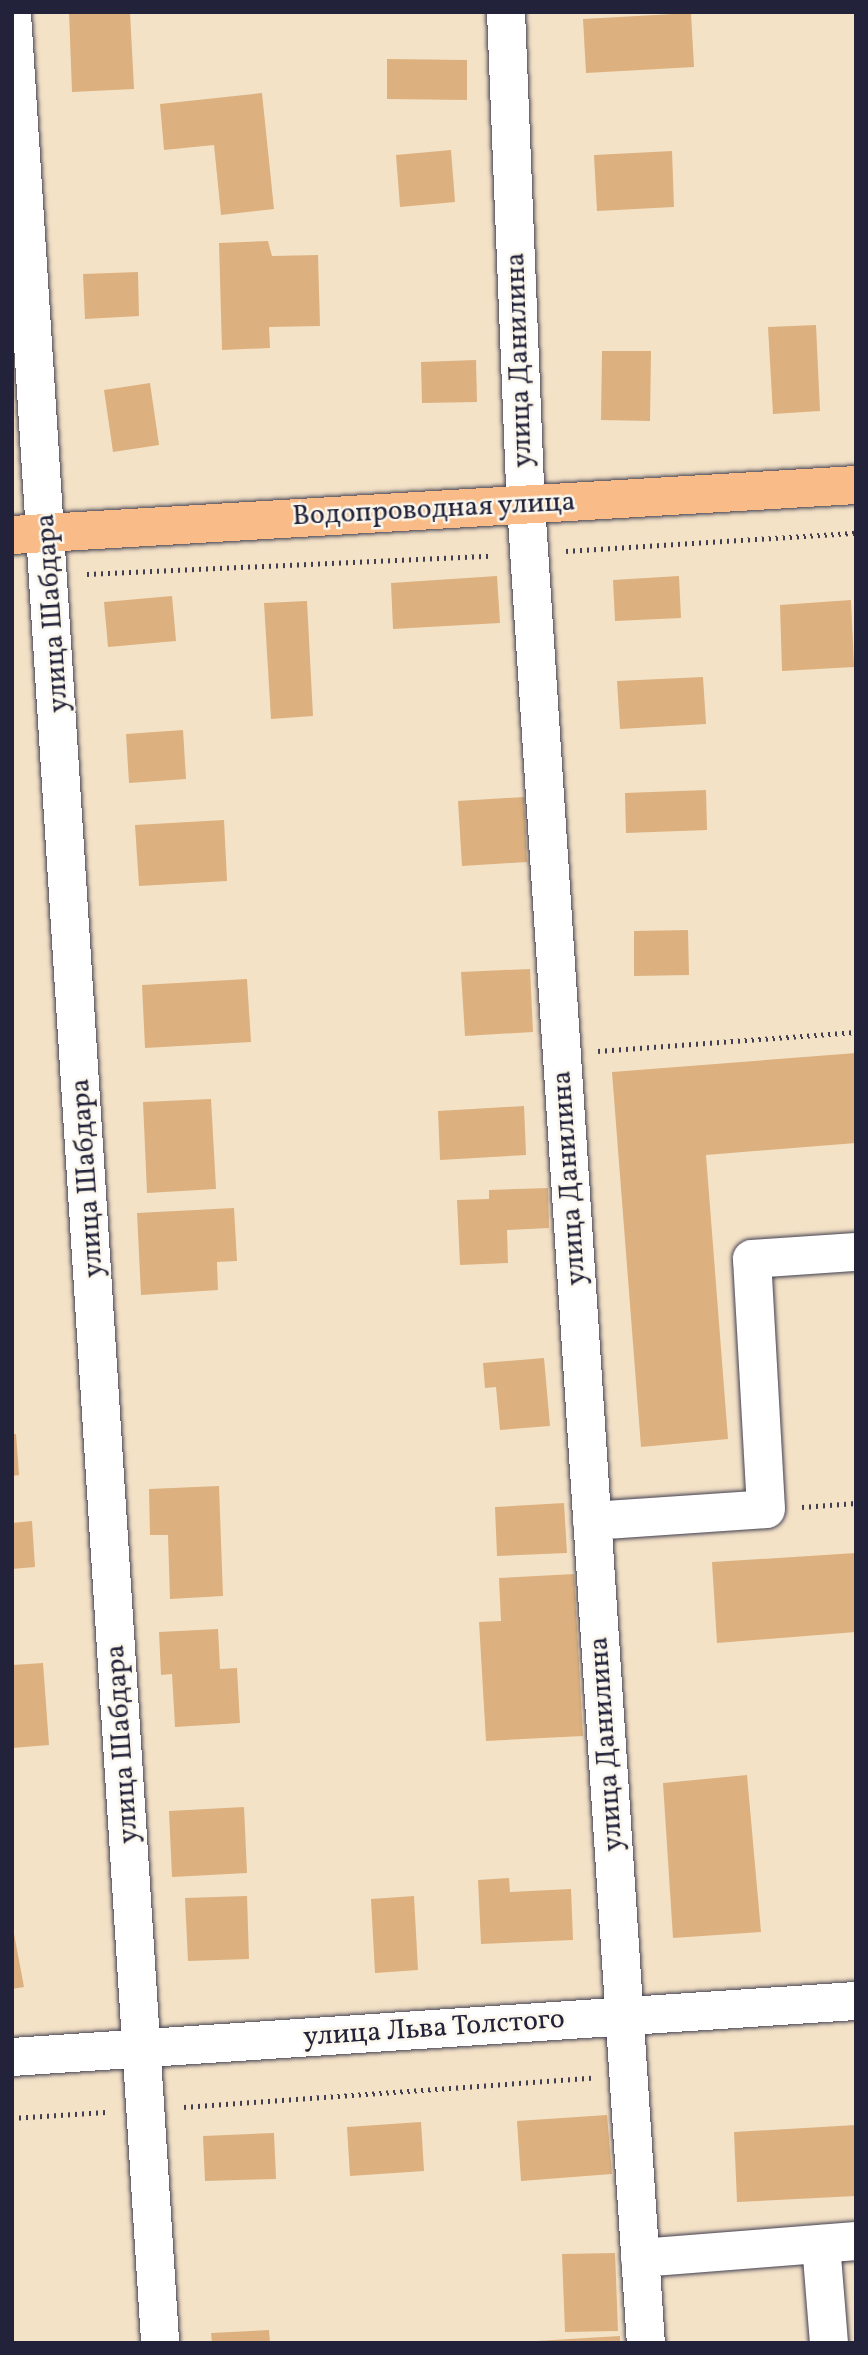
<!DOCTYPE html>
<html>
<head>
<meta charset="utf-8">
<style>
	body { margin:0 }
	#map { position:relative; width:868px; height:2355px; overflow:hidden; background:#f4e2c7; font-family:Vollkorn,serif }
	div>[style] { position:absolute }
	.building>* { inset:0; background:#dcb17f }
	.path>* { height:4.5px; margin-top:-2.25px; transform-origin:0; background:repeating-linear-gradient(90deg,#423f50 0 2px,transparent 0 7px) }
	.roads { filter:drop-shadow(0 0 2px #423f50) drop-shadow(0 0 2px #423f50) }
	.minor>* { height:38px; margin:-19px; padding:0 19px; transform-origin:19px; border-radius:19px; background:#fff }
	.major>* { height:38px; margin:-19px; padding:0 19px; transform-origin:19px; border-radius:19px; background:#f9bc89 }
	span { translate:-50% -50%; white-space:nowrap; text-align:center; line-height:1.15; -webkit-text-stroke:5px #fbf7ec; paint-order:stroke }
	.street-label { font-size:28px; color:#22223b }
	.frame { position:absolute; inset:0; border:14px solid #22223b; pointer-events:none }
</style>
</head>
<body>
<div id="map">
	<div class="building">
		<div style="clip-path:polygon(69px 12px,130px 12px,134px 89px,72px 92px)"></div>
		<div style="clip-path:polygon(691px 13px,694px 67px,586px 73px,583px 19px)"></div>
		<div style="clip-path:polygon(387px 59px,467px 60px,467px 100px,387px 99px)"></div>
		<div style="clip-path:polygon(262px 93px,274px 209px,221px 215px,214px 145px,164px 150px,160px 104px)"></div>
		<div style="clip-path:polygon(451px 150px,455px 202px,400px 207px,396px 155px)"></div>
		<div style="clip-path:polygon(672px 151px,674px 207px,597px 211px,594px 155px)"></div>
		<div style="clip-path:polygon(268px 241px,272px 256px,318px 255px,320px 326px,269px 327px,270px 348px,222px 350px,219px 243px)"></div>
		<div style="clip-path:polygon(138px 272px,139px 316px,85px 319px,83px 274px)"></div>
		<div style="clip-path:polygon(816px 325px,820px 411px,773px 414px,768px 327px)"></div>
		<div style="clip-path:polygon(602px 351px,651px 351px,650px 421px,601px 420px)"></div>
		<div style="clip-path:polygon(476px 360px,477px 402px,422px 403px,421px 362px)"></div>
		<div style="clip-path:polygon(150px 383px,159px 445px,113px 452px,104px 390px)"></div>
		<div style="clip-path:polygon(497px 576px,500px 623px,393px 629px,391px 583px)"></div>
		<div style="clip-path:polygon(679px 576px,681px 618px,615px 621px,613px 580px)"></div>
		<div style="clip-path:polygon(172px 596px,176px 641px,108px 647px,104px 602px)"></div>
		<div style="clip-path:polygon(851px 600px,854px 667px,782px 671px,780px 605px)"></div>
		<div style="clip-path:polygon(307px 601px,313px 716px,271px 719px,264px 603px)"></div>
		<div style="clip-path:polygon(703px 677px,706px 724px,620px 729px,617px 681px)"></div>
		<div style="clip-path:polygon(183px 730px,186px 779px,129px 783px,126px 734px)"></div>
		<div style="clip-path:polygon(706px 790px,707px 830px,626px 833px,625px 793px)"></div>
		<div style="clip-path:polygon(524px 797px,527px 862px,462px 866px,458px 801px)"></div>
		<div style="clip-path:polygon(224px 820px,227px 881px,139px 886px,135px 825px)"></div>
		<div style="clip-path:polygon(688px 930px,689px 975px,634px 976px,634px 931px)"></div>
		<div style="clip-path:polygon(530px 969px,533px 1032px,465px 1036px,461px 972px)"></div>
		<div style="clip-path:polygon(247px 979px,251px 1042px,145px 1048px,142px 985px)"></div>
		<div style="clip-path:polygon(856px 1053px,856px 1143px,706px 1155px,728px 1439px,641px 1447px,612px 1072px)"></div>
		<div style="clip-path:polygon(211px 1099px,216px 1189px,147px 1193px,143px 1102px)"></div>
		<div style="clip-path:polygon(524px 1106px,526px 1155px,440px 1160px,438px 1111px)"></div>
		<div style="clip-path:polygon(548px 1188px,549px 1228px,507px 1230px,508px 1263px,460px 1265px,457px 1200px,489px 1199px,489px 1190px)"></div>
		<div style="clip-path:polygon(234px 1208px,237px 1261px,217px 1262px,218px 1290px,141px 1295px,137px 1213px)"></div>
		<div style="clip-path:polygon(544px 1358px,550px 1426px,500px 1430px,496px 1387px,485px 1388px,483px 1363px)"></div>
		<div style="clip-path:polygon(12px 1434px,16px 1434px,19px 1475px,12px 1476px)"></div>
		<div style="clip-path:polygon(219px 1486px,223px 1596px,170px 1599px,168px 1535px,150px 1535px,149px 1489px)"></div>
		<div style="clip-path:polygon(564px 1503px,567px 1553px,497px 1556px,495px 1507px)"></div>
		<div style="clip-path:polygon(32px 1521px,35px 1567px,12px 1569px,12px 1523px)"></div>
		<div style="clip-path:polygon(856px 1553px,856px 1632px,717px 1643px,712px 1562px)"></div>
		<div style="clip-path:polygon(574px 1574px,583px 1736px,486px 1741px,479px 1622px,501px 1621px,499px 1578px)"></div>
		<div style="clip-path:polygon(218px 1629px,220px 1669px,237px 1668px,240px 1723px,175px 1727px,172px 1674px,161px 1675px,159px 1632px)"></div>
		<div style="clip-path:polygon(43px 1663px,49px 1745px,12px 1748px,12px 1665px)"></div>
		<div style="clip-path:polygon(747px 1775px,761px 1932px,673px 1938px,663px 1783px)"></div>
		<div style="clip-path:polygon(244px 1807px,247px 1873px,172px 1877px,169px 1811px)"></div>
		<div style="clip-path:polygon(509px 1878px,510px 1892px,571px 1889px,573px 1940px,481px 1944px,478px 1880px)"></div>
		<div style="clip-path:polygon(247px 1896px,249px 1959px,188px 1961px,185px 1898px)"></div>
		<div style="clip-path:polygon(414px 1896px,418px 1970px,375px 1973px,371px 1899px)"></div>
		<div style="clip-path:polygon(12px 1923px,24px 1987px,12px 1989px)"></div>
		<div style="clip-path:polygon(607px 2115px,612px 2174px,521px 2181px,517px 2121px)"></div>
		<div style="clip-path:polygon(421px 2122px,424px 2171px,350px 2176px,347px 2127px)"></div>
		<div style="clip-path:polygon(856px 2125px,856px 2196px,737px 2202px,734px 2132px)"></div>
		<div style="clip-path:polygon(274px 2133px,276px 2179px,205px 2181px,203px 2136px)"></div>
		<div style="clip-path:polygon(615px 2253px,618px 2331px,565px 2332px,562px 2254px)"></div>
		<div style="clip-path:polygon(269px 2330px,270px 2343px,212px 2343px,211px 2333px)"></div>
		<div style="clip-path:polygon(620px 2336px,620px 2343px,536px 2343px,536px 2341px)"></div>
	</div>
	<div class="path">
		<div style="left:566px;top:551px;width:291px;rotate:-3.6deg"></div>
		<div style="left:87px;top:574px;width:403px;rotate:-2.6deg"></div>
		<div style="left:598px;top:1051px;width:259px;rotate:-4.2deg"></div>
		<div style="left:802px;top:1507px;width:54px;rotate:-4.2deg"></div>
		<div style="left:184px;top:2107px;width:408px;rotate:-4.1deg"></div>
		<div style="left:12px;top:2118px;width:94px;rotate:-3.7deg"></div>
	</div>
	<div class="roads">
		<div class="minor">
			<div style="left:506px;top:12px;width:492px;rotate:87.7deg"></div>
			<div style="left:526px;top:504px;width:1843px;rotate:86.27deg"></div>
			<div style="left:12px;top:14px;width:2334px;rotate:86.36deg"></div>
			<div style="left:592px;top:1521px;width:174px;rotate:-3.9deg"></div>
			<div style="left:766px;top:1509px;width:250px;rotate:-93.2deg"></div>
			<div style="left:752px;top:1259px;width:104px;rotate:-3.9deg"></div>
			<div style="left:12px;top:2057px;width:846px;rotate:-3.8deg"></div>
			<div style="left:821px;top:2244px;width:99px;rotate:85.4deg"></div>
			<div style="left:640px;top:2258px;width:217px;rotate:-4.5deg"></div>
		</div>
		<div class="major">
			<div style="left:12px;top:535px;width:845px;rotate:-3.39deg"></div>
		</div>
	</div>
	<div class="street-label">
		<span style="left:520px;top:360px;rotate:-92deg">улица Данилина</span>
		<span style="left:434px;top:510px;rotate:-3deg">Водопроводная улица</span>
		<span style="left:53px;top:613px;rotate:-94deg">улица Шабдара</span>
		<span style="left:88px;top:1178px;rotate:-94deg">улица Шабдара</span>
		<span style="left:570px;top:1178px;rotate:-94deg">улица Данилина</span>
		<span style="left:123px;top:1744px;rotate:-94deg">улица Шабдара</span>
		<span style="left:607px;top:1744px;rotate:-94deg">улица Данилина</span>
		<span style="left:434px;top:2029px;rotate:-4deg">улица Льва Толстого</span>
	</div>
	<div class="frame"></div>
</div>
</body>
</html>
